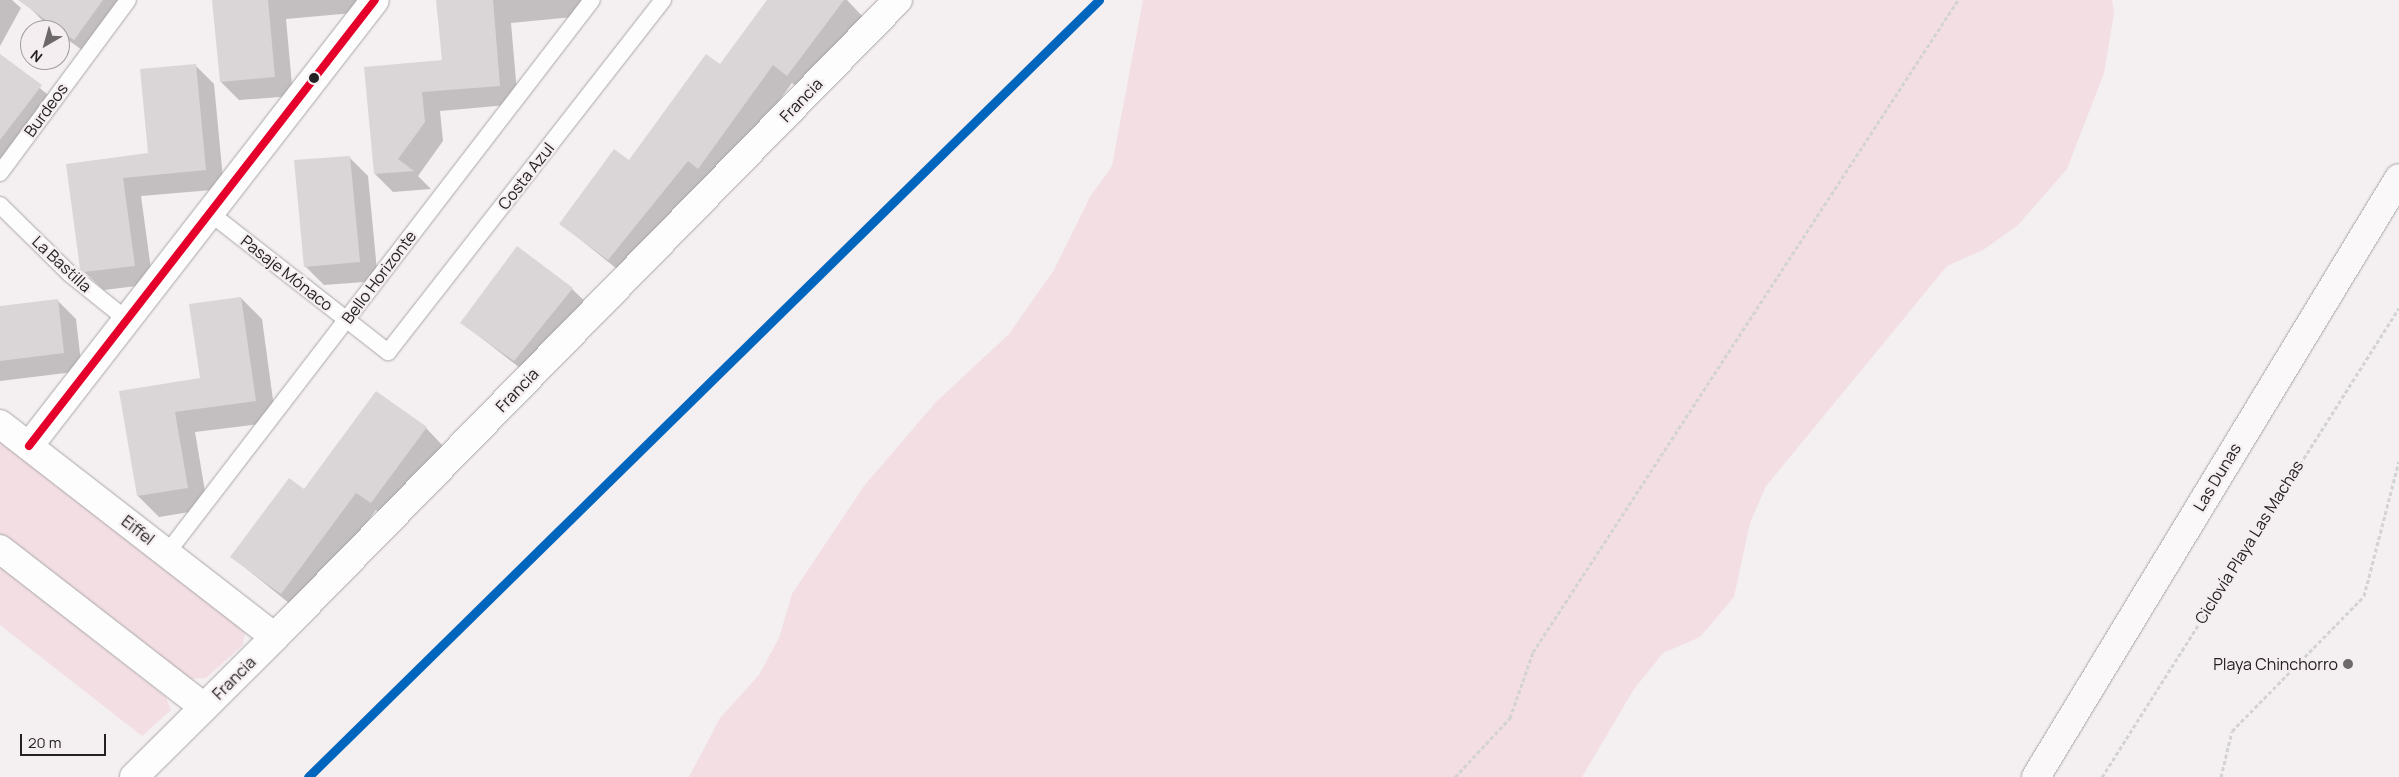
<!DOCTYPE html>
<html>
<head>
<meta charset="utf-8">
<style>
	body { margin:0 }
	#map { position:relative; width:2399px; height:777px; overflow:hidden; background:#f4eff1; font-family:Manrope,sans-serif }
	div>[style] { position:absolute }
	.green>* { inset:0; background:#f2dee3 }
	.shadow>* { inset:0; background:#0003 }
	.building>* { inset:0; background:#dad6d8 }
	.path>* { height:3px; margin-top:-1.5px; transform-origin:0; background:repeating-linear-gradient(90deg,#d4d3d3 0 4px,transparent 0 6.5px) }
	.roads { filter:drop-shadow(0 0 1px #aaa6a7) drop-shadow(0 0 1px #aaa6a7) }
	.service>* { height:16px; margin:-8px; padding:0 8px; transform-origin:8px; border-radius:8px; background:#fdfdfd }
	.minor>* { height:28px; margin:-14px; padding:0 14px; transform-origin:14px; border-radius:14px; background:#fdfdfd }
	.tertiary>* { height:28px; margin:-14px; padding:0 14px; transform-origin:14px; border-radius:14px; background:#fdfdfd }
	.secondary>* { height:28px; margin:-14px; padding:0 14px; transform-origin:14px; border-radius:14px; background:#fbf8f9 }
	.bus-1>* { height:8px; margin:-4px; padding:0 4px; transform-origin:4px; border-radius:4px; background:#e4002b }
	.rail-1>* { height:9px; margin:-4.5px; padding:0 4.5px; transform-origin:4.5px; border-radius:4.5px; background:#0065bd }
	.dots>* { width:14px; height:14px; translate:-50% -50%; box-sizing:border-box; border:2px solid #f5eef0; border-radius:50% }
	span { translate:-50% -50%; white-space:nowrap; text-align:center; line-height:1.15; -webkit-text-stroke:4.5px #f5eef0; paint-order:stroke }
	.street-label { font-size:16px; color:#242122 }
	.poi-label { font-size:16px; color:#242122 }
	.right { translate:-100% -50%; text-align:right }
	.north { position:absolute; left:20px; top:20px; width:50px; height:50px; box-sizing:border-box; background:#f5eef0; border:1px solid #a19c9e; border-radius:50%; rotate:218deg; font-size:14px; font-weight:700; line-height:20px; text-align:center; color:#242122 }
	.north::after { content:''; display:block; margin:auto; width:18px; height:22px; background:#6d696a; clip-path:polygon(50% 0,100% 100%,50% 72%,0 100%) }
	.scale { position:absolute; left:20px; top:734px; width:86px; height:22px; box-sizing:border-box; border:2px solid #242122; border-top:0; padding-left:6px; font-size:15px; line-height:18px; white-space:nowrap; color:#242122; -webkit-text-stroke:4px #f5eef0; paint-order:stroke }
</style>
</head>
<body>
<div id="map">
	<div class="green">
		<div style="clip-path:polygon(1143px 0,2112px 0,2114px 13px,2104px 73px,2067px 169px,2018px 225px,1983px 250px,1947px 266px,1766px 486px,1750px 523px,1734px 597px,1700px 637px,1663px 653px,1634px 689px,1582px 777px,689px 777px,720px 718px,759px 675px,779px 638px,792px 594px,864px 486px,936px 402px,1009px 334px,1054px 270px,1090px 197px,1112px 166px)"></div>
		<div style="clip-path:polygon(0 435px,246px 625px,243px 645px,206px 678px,187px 679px,0 534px)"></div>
		<div style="clip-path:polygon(0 566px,166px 697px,171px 710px,142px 736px,0 625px)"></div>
	</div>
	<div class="shadow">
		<div style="clip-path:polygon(0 0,12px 0,21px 8px,0 46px)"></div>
		<div style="clip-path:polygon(32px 0,135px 0,93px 58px,46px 24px,28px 6px)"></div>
		<div style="clip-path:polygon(213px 0,363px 0,364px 12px,286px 19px,293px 96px,239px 100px,221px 82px)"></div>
		<div style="clip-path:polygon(438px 0,581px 0,583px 16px,511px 23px,518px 104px,440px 111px,443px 141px,418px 176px,431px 189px,393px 192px,375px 174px,365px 68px,443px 61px)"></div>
		<div style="clip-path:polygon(769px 0,847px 0,863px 17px,806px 94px,792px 83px,717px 186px,627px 277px,561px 224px,629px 162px,721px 65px)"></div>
		<div style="clip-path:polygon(0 55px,59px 104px,1px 181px,0 180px)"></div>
		<div style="clip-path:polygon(195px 65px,214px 84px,224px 189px,141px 196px,153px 284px,104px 290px,81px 269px,67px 166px,149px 154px)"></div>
		<div style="clip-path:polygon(349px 157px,368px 176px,378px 281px,324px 285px,306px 267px)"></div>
		<div style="clip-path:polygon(572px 289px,591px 307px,533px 378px,462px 323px)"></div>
		<div style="clip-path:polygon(241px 298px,262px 319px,276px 422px,195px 432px,208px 509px,159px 517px,138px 496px,121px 392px,201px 379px)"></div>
		<div style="clip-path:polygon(58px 301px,76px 319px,82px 371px,0 381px,0 307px)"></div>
		<div style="clip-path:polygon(426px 428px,444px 447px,390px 521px,376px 510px,300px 612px,232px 557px,305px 491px)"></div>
	</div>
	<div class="building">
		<div style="clip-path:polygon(18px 0,103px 0,74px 40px)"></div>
		<div style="clip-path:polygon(212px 0,268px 0,275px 77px,220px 82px)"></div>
		<div style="clip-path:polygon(436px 0,493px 0,500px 86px,422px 92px,425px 122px,398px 159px,414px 171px,374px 174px,364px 67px,442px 60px)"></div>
		<div style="clip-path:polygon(767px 0,844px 0,787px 76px,773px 65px,698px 169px,688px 161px,608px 260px,559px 224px,614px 149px,629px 160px,706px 54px,720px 64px)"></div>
		<div style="clip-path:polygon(0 54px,42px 85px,0 140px)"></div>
		<div style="clip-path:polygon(196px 64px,206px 170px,123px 178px,135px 266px,84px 272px,80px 269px,66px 164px,148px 153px,140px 69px)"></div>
		<div style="clip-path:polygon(350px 156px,360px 262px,304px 267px,294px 160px)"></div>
		<div style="clip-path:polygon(517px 246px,573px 288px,514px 361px,460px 323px)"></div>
		<div style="clip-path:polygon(241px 297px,256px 401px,175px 412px,188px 488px,137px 496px,119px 391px,200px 378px,189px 304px)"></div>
		<div style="clip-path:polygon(58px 299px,64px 353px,0 361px,0 306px)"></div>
		<div style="clip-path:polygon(376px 391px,427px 427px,371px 503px,356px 493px,281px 594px,230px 557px,289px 478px,304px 489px)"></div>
	</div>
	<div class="path">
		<div style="left:1455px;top:777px;width:81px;rotate:-47deg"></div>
		<div style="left:1510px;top:718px;width:70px;rotate:-70.8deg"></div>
		<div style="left:1533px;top:652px;width:778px;rotate:-56.9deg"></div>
		<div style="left:2102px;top:777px;width:555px;rotate:-57.66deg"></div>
		<div style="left:2221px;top:777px;width:47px;rotate:-76.6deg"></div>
		<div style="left:2232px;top:731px;width:189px;rotate:-45.6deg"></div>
		<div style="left:2364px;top:596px;width:139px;rotate:-75.5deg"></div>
	</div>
	<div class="roads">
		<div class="service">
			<div style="left:0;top:173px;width:215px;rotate:-53.5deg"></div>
			<div style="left:0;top:205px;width:98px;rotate:44.6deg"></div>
			<div style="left:70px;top:274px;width:73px;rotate:38.9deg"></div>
			<div style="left:210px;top:213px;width:226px;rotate:38deg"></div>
			<div style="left:388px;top:352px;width:447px;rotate:-52deg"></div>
			<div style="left:167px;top:553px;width:697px;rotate:-52.46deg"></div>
		</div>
		<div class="minor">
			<div style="left:29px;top:446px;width:564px;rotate:-52.2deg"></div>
			<div style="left:0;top:549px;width:258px;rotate:37.8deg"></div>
			<div style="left:134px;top:777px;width:199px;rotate:-44.8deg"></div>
		</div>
		<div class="tertiary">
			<div style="left:0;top:424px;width:348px;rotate:37.8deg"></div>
			<div style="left:275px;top:637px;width:891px;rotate:-45.64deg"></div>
		</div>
		<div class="secondary">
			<div style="left:2036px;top:777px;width:700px;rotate:-58.78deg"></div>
		</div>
	</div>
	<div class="bus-1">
		<div style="left:29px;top:446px;width:564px;rotate:-52.2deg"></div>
	</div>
	<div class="rail-1">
		<div style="left:308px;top:777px;width:1109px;rotate:-44.49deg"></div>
	</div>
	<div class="dots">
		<div style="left:314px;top:78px;background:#242122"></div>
		<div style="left:2348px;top:664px;background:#6d696a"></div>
	</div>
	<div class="street-label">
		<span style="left:801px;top:100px;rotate:-46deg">Francia</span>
		<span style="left:46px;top:110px;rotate:-54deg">Burdeos</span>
		<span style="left:526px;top:176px;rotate:-52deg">Costa Azul</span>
		<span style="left:62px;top:264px;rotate:43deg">La Bastilla</span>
		<span style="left:287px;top:273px;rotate:38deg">Pasaje Mónaco</span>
		<span style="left:379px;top:277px;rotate:-53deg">Bello Horizonte</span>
		<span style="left:517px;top:390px;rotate:-46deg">Francia</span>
		<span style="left:2217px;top:477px;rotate:-59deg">Las Dunas</span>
		<span style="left:138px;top:530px;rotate:38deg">Eiffel</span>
		<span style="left:2249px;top:542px;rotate:-58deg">Ciclovía Playa Las Machas</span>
		<span style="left:234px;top:678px;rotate:-45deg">Francia</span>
	</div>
	<div class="poi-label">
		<span class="right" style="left:2338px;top:664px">Playa Chinchorro</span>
	</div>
	<div class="north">N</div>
	<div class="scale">20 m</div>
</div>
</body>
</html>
